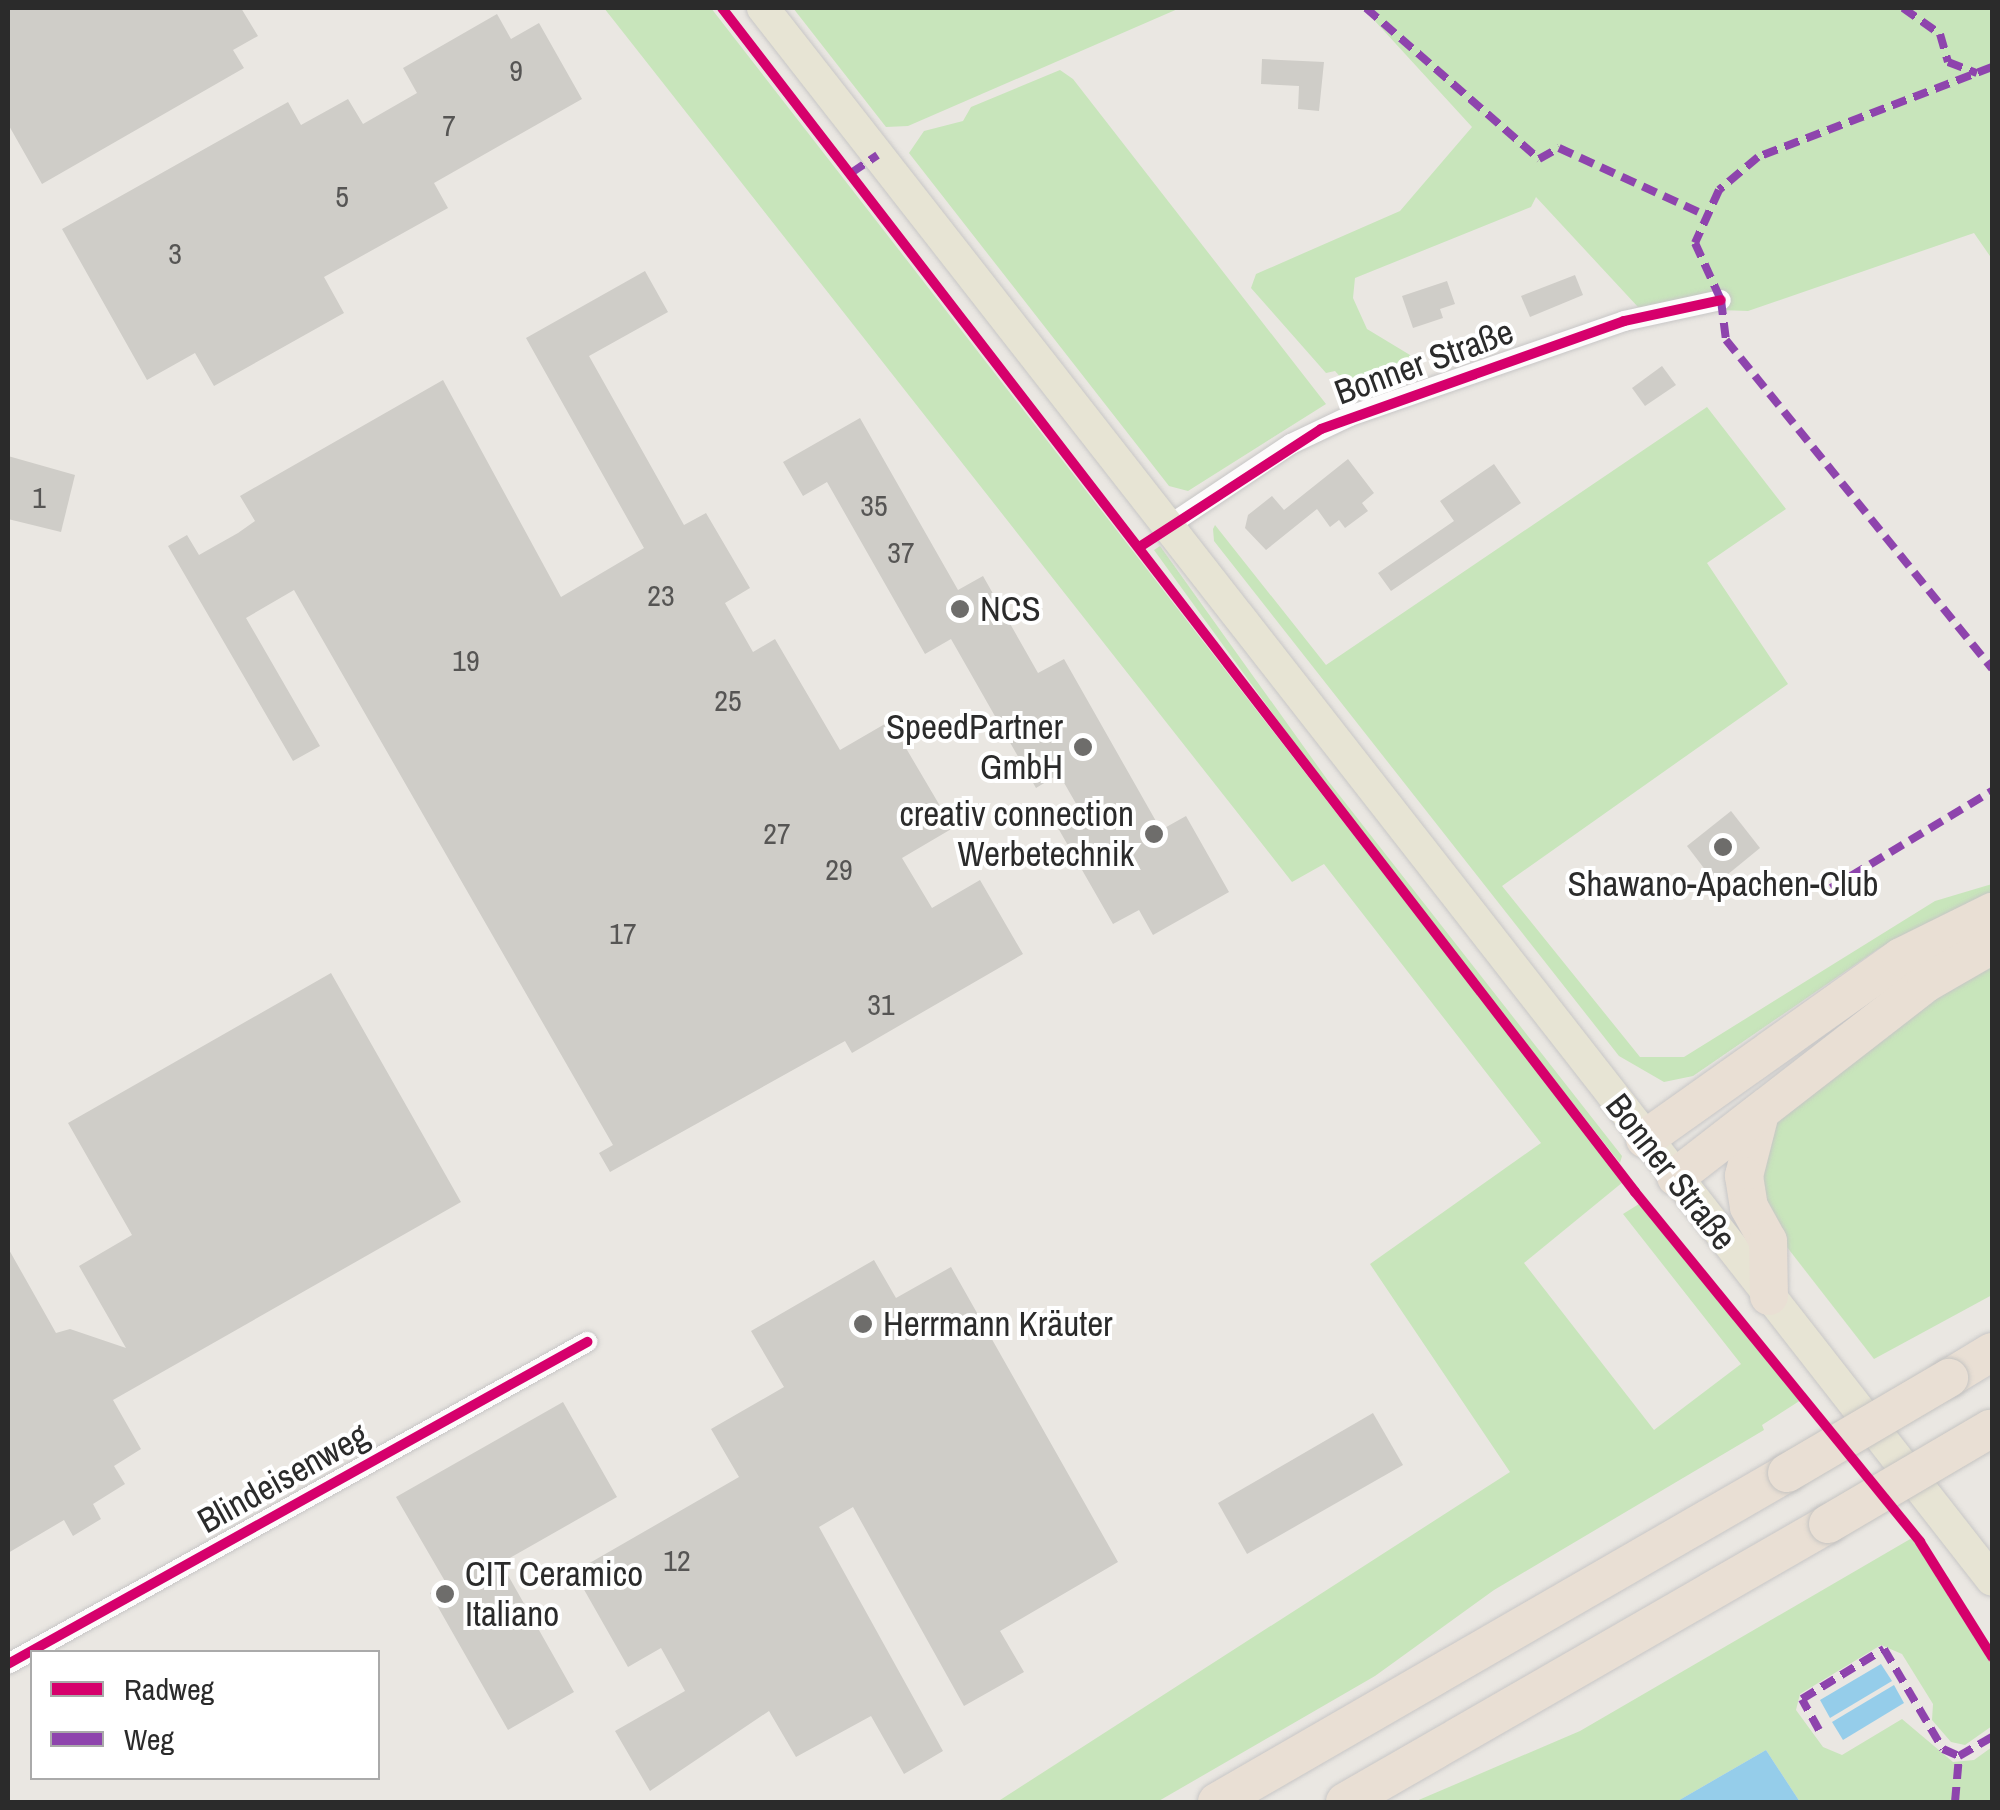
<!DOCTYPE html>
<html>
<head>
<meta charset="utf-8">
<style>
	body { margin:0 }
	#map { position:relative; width:2000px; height:1810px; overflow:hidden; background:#eae7e2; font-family:"Archivo Narrow",sans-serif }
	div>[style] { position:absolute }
	.green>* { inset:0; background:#c8e5bb }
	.water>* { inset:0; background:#95cdea }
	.building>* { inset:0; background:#cfcdc8 }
	.roads { filter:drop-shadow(0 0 2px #c7c6c6) drop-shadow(0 0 2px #c7c6c6) }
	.minor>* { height:20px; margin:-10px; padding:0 10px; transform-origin:10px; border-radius:10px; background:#fcfbfb }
	.primary>* { height:32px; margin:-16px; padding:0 16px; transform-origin:16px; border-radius:16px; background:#e7e4d4 }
	.motorway>* { height:38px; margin:-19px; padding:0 19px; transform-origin:19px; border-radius:19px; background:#e9dfd4 }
	.bridges { filter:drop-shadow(0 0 2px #c5c4c2) drop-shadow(0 0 2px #c5c4c2) }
	.motorway-bridge>* { height:38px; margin:-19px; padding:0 19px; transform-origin:19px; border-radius:19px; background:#e9dfd4 }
	.quiet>* { height:8px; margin-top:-4px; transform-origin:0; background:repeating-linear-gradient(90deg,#8e44ad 0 15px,transparent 0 23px) }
	.cycleway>* { height:10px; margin:-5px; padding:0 5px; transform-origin:5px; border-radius:5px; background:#d6006c }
	.dots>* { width:28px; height:28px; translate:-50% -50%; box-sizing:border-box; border:5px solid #fff; border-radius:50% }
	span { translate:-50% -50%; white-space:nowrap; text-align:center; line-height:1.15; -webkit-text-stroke:8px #fff; paint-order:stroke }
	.number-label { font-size:30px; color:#565554 }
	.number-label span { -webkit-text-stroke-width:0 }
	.street-label { font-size:35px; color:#2b2b2b }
	.poi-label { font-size:35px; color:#2b2b2b }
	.left { translate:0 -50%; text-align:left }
	.right { translate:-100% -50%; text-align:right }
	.frame { position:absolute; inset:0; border:10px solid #2b2b2b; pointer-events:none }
	.legend { position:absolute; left:30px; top:1650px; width:350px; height:130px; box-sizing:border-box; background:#fff; border:2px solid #aaa; margin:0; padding:12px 18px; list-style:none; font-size:30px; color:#2b2b2b }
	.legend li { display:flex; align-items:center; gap:20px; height:50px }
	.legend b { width:50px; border:2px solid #aaa }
</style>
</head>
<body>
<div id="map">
	<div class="green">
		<div style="clip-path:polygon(604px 8px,711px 8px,1623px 1182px,1524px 1263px,1654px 1430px,1741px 1364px,1623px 1214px,1639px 1204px,1801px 1400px,1762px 1425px,1764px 1430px,1494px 1590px,1375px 1676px,1157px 1802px,997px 1802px,1510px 1472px,1370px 1264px,1541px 1143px,1324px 864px,1292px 882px)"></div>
		<div style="clip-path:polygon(793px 8px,1180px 8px,908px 126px,886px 127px)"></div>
		<div style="clip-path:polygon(1363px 8px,1992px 8px,1992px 259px,1974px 233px,1748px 311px,1638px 307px,1536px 197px,1531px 207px,1355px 278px,1353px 298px,1367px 329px,1410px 355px,1425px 376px,1361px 400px,1335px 371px,1326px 373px,1251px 288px,1256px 274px,1400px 211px,1472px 127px)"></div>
		<div style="clip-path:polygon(1060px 70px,1073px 79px,1326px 404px,1188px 491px,1169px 486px,909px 153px,924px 131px,963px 121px,971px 107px)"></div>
		<div style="clip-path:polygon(1707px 407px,1786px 509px,1707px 563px,1788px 684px,1502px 886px,1640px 1057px,1684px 1057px,1935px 901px,1992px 884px,1992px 900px,1878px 949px,1693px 1076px,1664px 1082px,1619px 1056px,1214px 541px,1213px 529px,1215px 525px,1326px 665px)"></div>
		<div style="clip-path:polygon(1160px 546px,1329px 782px,1622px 1156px,1620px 1163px,1350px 820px,1154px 550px)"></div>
		<div style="clip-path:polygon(1992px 964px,1992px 1295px,1874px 1359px,1769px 1224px,1756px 1184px,1771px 1126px,1938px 993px)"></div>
		<div style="clip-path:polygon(1912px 1538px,1992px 1666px,1992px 1726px,1965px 1745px,1951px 1742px,1932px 1720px,1933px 1704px,1902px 1654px,1881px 1645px,1800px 1694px,1796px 1710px,1823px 1747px,1842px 1755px,1902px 1719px,1953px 1762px,1974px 1760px,1992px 1747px,1992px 1802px,1800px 1802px,1766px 1750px,1676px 1802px,1414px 1802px,1580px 1731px)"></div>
	</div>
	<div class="water">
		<div style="clip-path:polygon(1881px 1664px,1892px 1681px,1830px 1718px,1820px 1700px)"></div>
		<div style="clip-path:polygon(1894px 1685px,1904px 1703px,1843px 1740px,1832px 1722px)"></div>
		<div style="clip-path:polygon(1766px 1750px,1800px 1802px,1676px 1802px)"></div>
	</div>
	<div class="building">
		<div style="clip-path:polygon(8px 8px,241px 8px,258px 36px,233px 50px,244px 68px,42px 184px,8px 124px)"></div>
		<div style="clip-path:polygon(497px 14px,511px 39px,539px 23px,582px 99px,434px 183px,448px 208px,324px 277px,344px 313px,214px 386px,195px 353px,147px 380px,62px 229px,288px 102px,301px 125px,348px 99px,363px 124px,417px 93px,403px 68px)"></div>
		<div style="clip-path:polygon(1262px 59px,1324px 62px,1319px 111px,1298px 109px,1299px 86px,1261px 84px)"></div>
		<div style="clip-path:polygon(645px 271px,668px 312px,589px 356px,684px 525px,706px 513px,750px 588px,725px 603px,753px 652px,775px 639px,840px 750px,890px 721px,953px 828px,902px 858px,932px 908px,980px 880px,1023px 954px,852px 1053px,845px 1041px,610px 1172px,599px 1153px,613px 1145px,294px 590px,246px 618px,320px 746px,293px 761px,168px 546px,187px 535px,199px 555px,238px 533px,255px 521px,240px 496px,443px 380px,561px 597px,644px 548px,526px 338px)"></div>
		<div style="clip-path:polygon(1575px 275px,1583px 295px,1530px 317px,1521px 296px)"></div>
		<div style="clip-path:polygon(1447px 281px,1455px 304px,1440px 309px,1443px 318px,1413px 328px,1402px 296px)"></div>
		<div style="clip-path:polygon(1662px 366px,1676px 385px,1645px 406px,1632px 388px)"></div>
		<div style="clip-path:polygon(860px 418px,958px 590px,983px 576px,1038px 673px,1064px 659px,1161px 830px,1186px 816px,1229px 892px,1153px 935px,1139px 910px,1113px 924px,1058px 828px,1082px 814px,1059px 774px,1036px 788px,951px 639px,925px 654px,827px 482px,803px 496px,783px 462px)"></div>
		<div style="clip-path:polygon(8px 456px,75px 475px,61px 532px,8px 519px)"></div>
		<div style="clip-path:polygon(1348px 459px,1374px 493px,1362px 503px,1368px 511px,1345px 528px,1339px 520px,1330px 527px,1317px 509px,1266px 550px,1245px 528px,1248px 515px,1272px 496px,1284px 510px)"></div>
		<div style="clip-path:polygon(1494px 464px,1521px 503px,1391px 591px,1378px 573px,1454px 521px,1440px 501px)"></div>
		<div style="clip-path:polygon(1731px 811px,1760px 848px,1716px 884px,1687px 846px)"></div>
		<div style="clip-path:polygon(331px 973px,461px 1202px,113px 1400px,141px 1449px,114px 1466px,125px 1484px,93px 1504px,101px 1519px,73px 1536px,64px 1520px,8px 1553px,8px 1248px,56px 1333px,70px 1329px,126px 1348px,79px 1266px,132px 1235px,68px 1123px)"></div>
		<div style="clip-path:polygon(874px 1260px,896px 1298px,951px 1267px,1118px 1562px,1000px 1631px,1024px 1672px,964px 1706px,853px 1507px,819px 1527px,943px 1751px,904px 1774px,871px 1716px,796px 1757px,769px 1711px,650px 1791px,615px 1731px,685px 1691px,661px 1648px,628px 1667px,574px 1572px,739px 1477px,711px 1429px,784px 1387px,751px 1331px)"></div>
		<div style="clip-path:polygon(563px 1402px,617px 1497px,501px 1563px,574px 1692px,508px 1730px,430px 1593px,446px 1583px,396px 1497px)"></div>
		<div style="clip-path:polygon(1373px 1413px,1403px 1465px,1247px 1554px,1218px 1503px)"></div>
	</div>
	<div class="roads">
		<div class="minor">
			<div style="left:1168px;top:526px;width:148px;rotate:-33.7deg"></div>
			<div style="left:1291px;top:444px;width:65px;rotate:-25.4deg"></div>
			<div style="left:1350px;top:416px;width:290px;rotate:-19.1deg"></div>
			<div style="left:1624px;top:321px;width:99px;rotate:-12.2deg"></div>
			<div style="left:8px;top:1664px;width:663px;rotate:-29.08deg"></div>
		</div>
		<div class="primary">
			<div style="left:763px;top:8px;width:1995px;rotate:51.98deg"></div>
		</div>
		<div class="motorway">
			<div style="left:1760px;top:1113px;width:65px;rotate:104.3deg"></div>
			<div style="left:1744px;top:1176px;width:31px;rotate:81deg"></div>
			<div style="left:1749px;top:1207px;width:39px;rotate:61deg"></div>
			<div style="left:1768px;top:1241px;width:55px;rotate:89deg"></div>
			<div style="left:1645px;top:1139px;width:314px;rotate:-35.4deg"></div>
			<div style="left:1901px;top:957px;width:102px;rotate:-26.3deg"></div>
			<div style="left:1676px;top:1177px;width:316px;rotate:-37.8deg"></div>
			<div style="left:1926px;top:983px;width:76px;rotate:-29.9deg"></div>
			<div style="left:1949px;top:1378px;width:50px;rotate:-31.2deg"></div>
			<div style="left:1217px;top:1802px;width:658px;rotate:-29.99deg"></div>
			<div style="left:1345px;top:1802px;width:557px;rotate:-29.92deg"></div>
		</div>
	</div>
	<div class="bridges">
		<div class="motorway-bridge">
			<div style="left:1787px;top:1473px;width:188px;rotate:-30.4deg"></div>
			<div style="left:1828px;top:1524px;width:188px;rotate:-30.4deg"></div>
		</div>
	</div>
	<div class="quiet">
		<div style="left:1366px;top:8px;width:230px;rotate:41.1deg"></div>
		<div style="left:1539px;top:159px;width:23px;rotate:-29deg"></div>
		<div style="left:1559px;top:148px;width:158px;rotate:24.6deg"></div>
		<div style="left:1903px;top:8px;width:45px;rotate:35.1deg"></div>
		<div style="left:1940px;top:34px;width:29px;rotate:74deg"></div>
		<div style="left:1948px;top:62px;width:31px;rotate:21deg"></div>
		<div style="left:1992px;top:67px;width:251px;rotate:159deg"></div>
		<div style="left:1758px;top:157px;width:51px;rotate:139.8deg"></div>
		<div style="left:1719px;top:190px;width:58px;rotate:114.4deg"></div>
		<div style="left:1695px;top:243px;width:63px;rotate:65.5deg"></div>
		<div style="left:1721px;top:300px;width:40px;rotate:82.9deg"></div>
		<div style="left:1726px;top:340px;width:423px;rotate:51deg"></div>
		<div style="left:851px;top:173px;width:32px;rotate:-34deg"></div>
		<div style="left:1831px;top:888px;width:188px;rotate:-31.1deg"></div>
		<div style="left:1819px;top:1730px;width:35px;rotate:-119deg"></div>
		<div style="left:1802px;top:1699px;width:96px;rotate:-31.4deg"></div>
		<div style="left:1884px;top:1649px;width:116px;rotate:59.5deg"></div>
		<div style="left:1943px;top:1749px;width:17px;rotate:24deg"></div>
		<div style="left:1959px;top:1756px;width:38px;rotate:-30deg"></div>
		<div style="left:1955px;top:1802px;width:46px;rotate:-85deg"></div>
	</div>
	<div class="cycleway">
		<div style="left:722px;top:8px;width:1495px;rotate:52.36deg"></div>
		<div style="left:1635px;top:1192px;width:451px;rotate:50.8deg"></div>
		<div style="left:1920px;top:1542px;width:136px;rotate:57.9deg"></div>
		<div style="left:1141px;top:546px;width:215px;rotate:-33deg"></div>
		<div style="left:1321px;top:429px;width:322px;rotate:-19.6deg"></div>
		<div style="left:1624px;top:321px;width:99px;rotate:-12.2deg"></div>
		<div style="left:8px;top:1664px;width:663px;rotate:-29.08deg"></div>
	</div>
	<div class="dots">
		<div style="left:960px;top:609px;background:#6e6d6b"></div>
		<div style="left:1083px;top:747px;background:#6e6d6b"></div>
		<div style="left:1154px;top:834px;background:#6e6d6b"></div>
		<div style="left:1723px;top:847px;background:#6e6d6b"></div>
		<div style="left:863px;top:1324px;background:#6e6d6b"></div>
		<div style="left:445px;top:1594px;background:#6e6d6b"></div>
	</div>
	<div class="number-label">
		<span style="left:516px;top:70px">9</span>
		<span style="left:449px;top:125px">7</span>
		<span style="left:342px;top:196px">5</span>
		<span style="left:175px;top:253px">3</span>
		<span style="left:39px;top:497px">1</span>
		<span style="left:874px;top:505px">35</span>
		<span style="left:901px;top:552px">37</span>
		<span style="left:661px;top:595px">23</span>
		<span style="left:466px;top:660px">19</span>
		<span style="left:728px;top:700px">25</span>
		<span style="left:777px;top:833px">27</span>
		<span style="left:839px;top:869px">29</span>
		<span style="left:623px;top:933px">17</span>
		<span style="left:881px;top:1004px">31</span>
		<span style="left:677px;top:1560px">12</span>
	</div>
	<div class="street-label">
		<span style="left:1424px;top:362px;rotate:-20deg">Bonner Straße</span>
		<span style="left:1671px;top:1172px;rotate:52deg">Bonner Straße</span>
		<span style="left:283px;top:1478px;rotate:-29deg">Blindeisenweg</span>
	</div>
	<div class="poi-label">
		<span class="left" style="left:980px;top:609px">NCS</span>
		<span class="right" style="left:1063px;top:747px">SpeedPartner<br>GmbH</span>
		<span class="right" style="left:1134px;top:834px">creativ connection<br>Werbetechnik</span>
		<span style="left:1723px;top:884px">Shawano-Apachen-Club</span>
		<span class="left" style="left:883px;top:1324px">Herrmann Kräuter</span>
		<span class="left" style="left:465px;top:1594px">CIT Ceramico<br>Italiano</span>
	</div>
	<div class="frame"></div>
	<ul class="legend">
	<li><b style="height:12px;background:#d6006c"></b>Radweg</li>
	<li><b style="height:12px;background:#8e44ad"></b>Weg</li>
	</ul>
</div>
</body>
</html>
